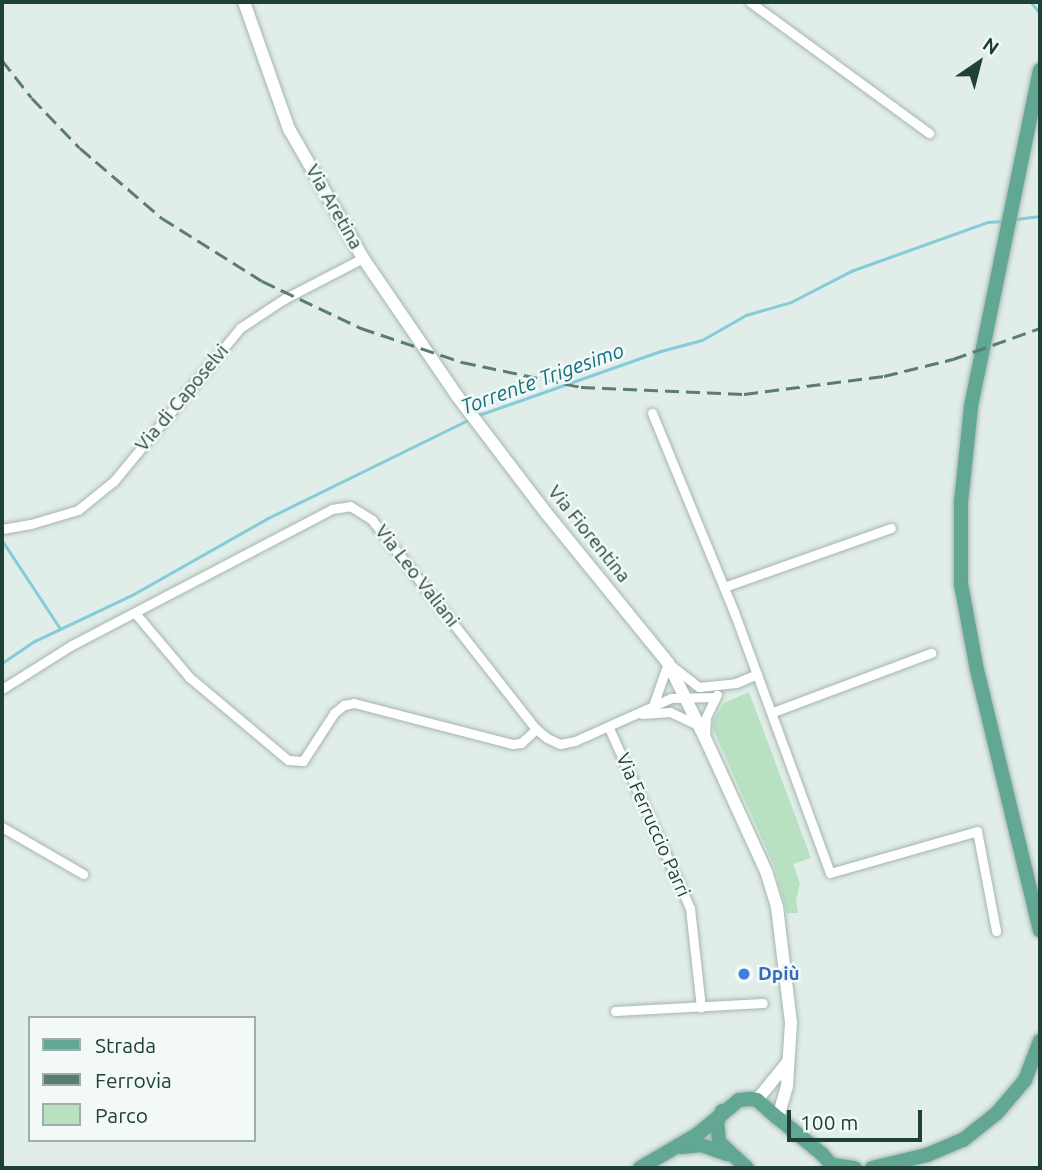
<!DOCTYPE html>
<html>
<head>
<meta charset="utf-8">
<style>
	body { margin:0 }
	#map { position:relative; width:1042px; height:1170px; overflow:hidden; background:#e1ede8; font-family:Ubuntu,sans-serif }
	div>[style] { position:absolute }
	.green>* { inset:0; background:#b8e1c2 }
	.stream>* { height:2.5px; margin:-1.25px; padding:0 1.25px; transform-origin:1.25px; border-radius:1.25px; background:#83ccd8 }
	.roads { filter:drop-shadow(0 0 2px #a3b6af) drop-shadow(0 0 2px #a3b6af) }
	.street>* { height:9px; margin:-4.5px; padding:0 4.5px; transform-origin:4.5px; border-radius:4.5px; background:#fff }
	.secondary>* { height:12px; margin:-6px; padding:0 6px; transform-origin:6px; border-radius:6px; background:#fff }
	.primary>* { height:14px; margin:-7px; padding:0 7px; transform-origin:7px; border-radius:7px; background:#61a794 }
	.rail>* { height:2.5px; margin-top:-1.25px; transform-origin:0; background:repeating-linear-gradient(90deg,#5a7c72 0 14px,transparent 0 21px) }
	.dots>* { width:19px; height:19px; translate:-50% -50%; box-sizing:border-box; border:4px solid #f2f9f6; border-radius:50% }
	span { translate:-50% -50%; white-space:nowrap; text-align:center; line-height:1.15; -webkit-text-stroke:5px #f2f9f6; paint-order:stroke }
	.street-label { font-size:19px; color:#1f4037 }
	.shop-label { font-size:19px; color:#366cbe; font-weight:700 }
	.left { translate:0 -50%; text-align:left }
	.water-label { font-size:21px; color:#137182; font-style:italic }
	.frame { position:absolute; inset:0; border:4px solid #1f4037; pointer-events:none }
	.legend { position:absolute; left:28px; top:1016px; width:228px; height:126px; box-sizing:border-box; background:#f2f9f6; border:2px solid #9eafaa; margin:0; padding:9px 12px; list-style:none; font-size:21px; color:#1f4037 }
	.legend li { display:flex; align-items:center; gap:14px; height:35px }
	.legend b { width:35px; border:2px solid #9eafaa }
	.north { position:absolute; left:944px; top:28px; width:70px; height:70px; -webkit-text-stroke:5px #f2f9f6; paint-order:stroke; rotate:35deg; font-size:19px; font-weight:700; line-height:28px; text-align:center; color:#1f4037 }
	.north::after { content:''; display:block; margin:auto; width:24px; height:32px; background:#1f4037; clip-path:polygon(50% 0,100% 100%,50% 72%,0 100%) }
	.scale { position:absolute; left:787px; top:1110px; width:135px; height:32px; box-sizing:border-box; border:4px solid #1f4037; border-top:0; padding-left:9px; font-size:21px; line-height:24px; white-space:nowrap; color:#1f4037; -webkit-text-stroke:5px #f2f9f6; paint-order:stroke }
</style>
</head>
<body>
<div id="map">
	<div class="green">
		<div style="clip-path:polygon(749px 692px,811px 858px,793px 864px,800px 883px,796px 901px,798px 913px,787px 913px,775px 868px,713px 729px,713px 721px,724px 703px)"></div>
	</div>
	<div class="stream">
		<div style="left:1031px;top:2px;width:14px;rotate:51deg"></div>
		<div style="left:1016px;top:219px;width:24px;rotate:-7deg"></div>
		<div style="left:476px;top:416px;width:196px;rotate:-19.4deg"></div>
		<div style="left:661px;top:351px;width:42px;rotate:-15deg"></div>
		<div style="left:702px;top:340px;width:51px;rotate:-29.6deg"></div>
		<div style="left:746px;top:315px;width:47px;rotate:-16.1deg"></div>
		<div style="left:791px;top:302px;width:68px;rotate:-27.3deg"></div>
		<div style="left:851px;top:271px;width:145px;rotate:-19.7deg"></div>
		<div style="left:988px;top:222px;width:15px;rotate:-4deg"></div>
		<div style="left:2px;top:540px;width:105px;rotate:56.6deg"></div>
		<div style="left:2px;top:663px;width:40px;rotate:-34deg"></div>
		<div style="left:35px;top:641px;width:107px;rotate:-25.4deg"></div>
		<div style="left:132px;top:595px;width:156px;rotate:-29.5deg"></div>
		<div style="left:268px;top:518px;width:225px;rotate:-26.1deg"></div>
	</div>
	<div class="roads">
		<div class="street">
			<div style="left:750px;top:2px;width:222px;rotate:36.2deg"></div>
			<div style="left:652px;top:413px;width:215px;rotate:67.6deg"></div>
			<div style="left:734px;top:612px;width:278px;rotate:69.8deg"></div>
			<div style="left:830px;top:873px;width:153px;rotate:-15.9deg"></div>
			<div style="left:977px;top:831px;width:102px;rotate:79.2deg"></div>
			<div style="left:2px;top:529px;width:29px;rotate:-10deg"></div>
			<div style="left:31px;top:524px;width:49px;rotate:-16.6deg"></div>
			<div style="left:78px;top:510px;width:46px;rotate:-38.9deg"></div>
			<div style="left:114px;top:481px;width:198px;rotate:-50.5deg"></div>
			<div style="left:240px;top:328px;width:53px;rotate:-33.4deg"></div>
			<div style="left:284px;top:299px;width:89px;rotate:-27.4deg"></div>
			<div style="left:724px;top:587px;width:177px;rotate:-19.5deg"></div>
			<div style="left:135px;top:613px;width:84px;rotate:49.8deg"></div>
			<div style="left:189px;top:677px;width:129px;rotate:40deg"></div>
			<div style="left:288px;top:760px;width:15px;rotate:4deg"></div>
			<div style="left:303px;top:761px;width:57px;rotate:-57.1deg"></div>
			<div style="left:334px;top:713px;width:13px;rotate:-39deg"></div>
			<div style="left:344px;top:705px;width:10px;rotate:-11deg"></div>
			<div style="left:354px;top:703px;width:164px;rotate:14.5deg"></div>
			<div style="left:513px;top:744px;width:8px;rotate:-7deg"></div>
			<div style="left:521px;top:743px;width:21px;rotate:-43deg"></div>
			<div style="left:2px;top:689px;width:83px;rotate:-32.2deg"></div>
			<div style="left:72px;top:645px;width:293px;rotate:-27.6deg"></div>
			<div style="left:332px;top:509px;width:18px;rotate:-9deg"></div>
			<div style="left:350px;top:506px;width:26px;rotate:32deg"></div>
			<div style="left:372px;top:520px;width:266px;rotate:51.9deg"></div>
			<div style="left:536px;top:729px;width:14px;rotate:39deg"></div>
			<div style="left:547px;top:738px;width:14px;rotate:25deg"></div>
			<div style="left:560px;top:744px;width:15px;rotate:-11deg"></div>
			<div style="left:575px;top:741px;width:105px;rotate:-24.1deg"></div>
			<div style="left:671px;top:698px;width:44px;rotate:-1.3deg"></div>
			<div style="left:654px;top:703px;width:42px;rotate:-70.7deg"></div>
			<div style="left:668px;top:663px;width:39px;rotate:38deg"></div>
			<div style="left:699px;top:687px;width:37px;rotate:-6deg"></div>
			<div style="left:736px;top:683px;width:23px;rotate:-23deg"></div>
			<div style="left:773px;top:712px;width:169px;rotate:-20.5deg"></div>
			<div style="left:642px;top:714px;width:28px;rotate:-4deg"></div>
			<div style="left:670px;top:712px;width:31px;rotate:25deg"></div>
			<div style="left:609px;top:728px;width:197px;rotate:65.8deg"></div>
			<div style="left:690px;top:908px;width:100px;rotate:83.7deg"></div>
			<div style="left:705px;top:736px;width:19px;rotate:-87deg"></div>
			<div style="left:706px;top:717px;width:25px;rotate:-64deg"></div>
			<div style="left:2px;top:827px;width:94px;rotate:30.1deg"></div>
			<div style="left:615px;top:1011px;width:148px;rotate:-3.1deg"></div>
		</div>
		<div class="secondary">
			<div style="left:244px;top:2px;width:135px;rotate:70.5deg"></div>
			<div style="left:289px;top:129px;width:149px;rotate:60.2deg"></div>
			<div style="left:363px;top:258px;width:167px;rotate:55.7deg"></div>
			<div style="left:457px;top:396px;width:148px;rotate:52.7deg"></div>
			<div style="left:547px;top:514px;width:192px;rotate:50.9deg"></div>
			<div style="left:668px;top:663px;width:84px;rotate:63.7deg"></div>
			<div style="left:705px;top:738px;width:146px;rotate:65.4deg"></div>
			<div style="left:766px;top:871px;width:38px;rotate:73deg"></div>
			<div style="left:777px;top:907px;width:116px;rotate:83.1deg"></div>
			<div style="left:791px;top:1022px;width:64px;rotate:93.6deg"></div>
			<div style="left:787px;top:1086px;width:33px;rotate:106deg"></div>
			<div style="left:757px;top:1100px;width:48px;rotate:-51deg"></div>
		</div>
		<div class="primary">
			<div style="left:1040px;top:70px;width:344px;rotate:101.6deg"></div>
			<div style="left:971px;top:407px;width:96px;rotate:96deg"></div>
			<div style="left:961px;top:502px;width:82px;rotate:90deg"></div>
			<div style="left:961px;top:584px;width:87px;rotate:79.5deg"></div>
			<div style="left:977px;top:670px;width:268px;rotate:76.4deg"></div>
			<div style="left:722px;top:1111px;width:12px;rotate:114deg"></div>
			<div style="left:717px;top:1122px;width:20px;rotate:84deg"></div>
			<div style="left:719px;top:1142px;width:38px;rotate:43deg"></div>
			<div style="left:682px;top:1147px;width:19px;rotate:-6deg"></div>
			<div style="left:701px;top:1145px;width:28px;rotate:19deg"></div>
			<div style="left:833px;top:1165px;width:22px;rotate:8deg"></div>
			<div style="left:640px;top:1168px;width:67px;rotate:-30.4deg"></div>
			<div style="left:698px;top:1134px;width:53px;rotate:-39.7deg"></div>
			<div style="left:739px;top:1100px;width:11px;rotate:-5deg"></div>
			<div style="left:750px;top:1099px;width:7px;rotate:8deg"></div>
			<div style="left:757px;top:1100px;width:28px;rotate:41deg"></div>
			<div style="left:778px;top:1118px;width:57px;rotate:39.3deg"></div>
			<div style="left:822px;top:1154px;width:18px;rotate:49deg"></div>
			<div style="left:872px;top:1168px;width:57px;rotate:-13.3deg"></div>
			<div style="left:927px;top:1155px;width:39px;rotate:-23deg"></div>
			<div style="left:963px;top:1140px;width:43px;rotate:-38.5deg"></div>
			<div style="left:997px;top:1113px;width:43px;rotate:-49.7deg"></div>
			<div style="left:1025px;top:1080px;width:42px;rotate:-69deg"></div>
		</div>
	</div>
	<div class="rail">
		<div style="left:2px;top:60px;width:48px;rotate:51.7deg"></div>
		<div style="left:32px;top:98px;width:69px;rotate:46.2deg"></div>
		<div style="left:80px;top:148px;width:108px;rotate:40.5deg"></div>
		<div style="left:162px;top:218px;width:118px;rotate:32.2deg"></div>
		<div style="left:262px;top:281px;width:110px;rotate:25.4deg"></div>
		<div style="left:361px;top:328px;width:107px;rotate:18.6deg"></div>
		<div style="left:462px;top:362px;width:122px;rotate:11.9deg"></div>
		<div style="left:581px;top:387px;width:163px;rotate:2.5deg"></div>
		<div style="left:744px;top:394px;width:141px;rotate:-7.3deg"></div>
		<div style="left:884px;top:376px;width:71px;rotate:-13.8deg"></div>
		<div style="left:953px;top:359px;width:92px;rotate:-19.6deg"></div>
	</div>
	<div class="dots">
		<div style="left:744px;top:974px;background:#3f7fe0"></div>
	</div>
	<div class="street-label">
		<span style="left:334px;top:207px;rotate:60deg">Via Aretina</span>
		<span style="left:182px;top:398px;rotate:-50deg">Via di Caposelvi</span>
		<span style="left:589px;top:534px;rotate:51deg">Via Fiorentina</span>
		<span style="left:417px;top:576px;rotate:52deg">Via Leo Valiani</span>
		<span style="left:653px;top:825px;rotate:66deg">Via Ferruccio Parri</span>
	</div>
	<div class="shop-label">
		<span class="left" style="left:758px;top:974px">Dpiù</span>
	</div>
	<div class="water-label">
		<span style="left:542px;top:378px;rotate:-20deg">Torrente Trigesimo</span>
	</div>
	<div class="frame"></div>
	<ul class="legend">
	<li><b style="height:9px;background:#61a794"></b>Strada</li>
	<li><b style="height:9px;background:#5a7c72"></b>Ferrovia</li>
	<li><b style="height:19px;background:#b8e1c2"></b>Parco</li>
	</ul>
	<div class="north">N</div>
	<div class="scale">100 m</div>
</div>
</body>
</html>
